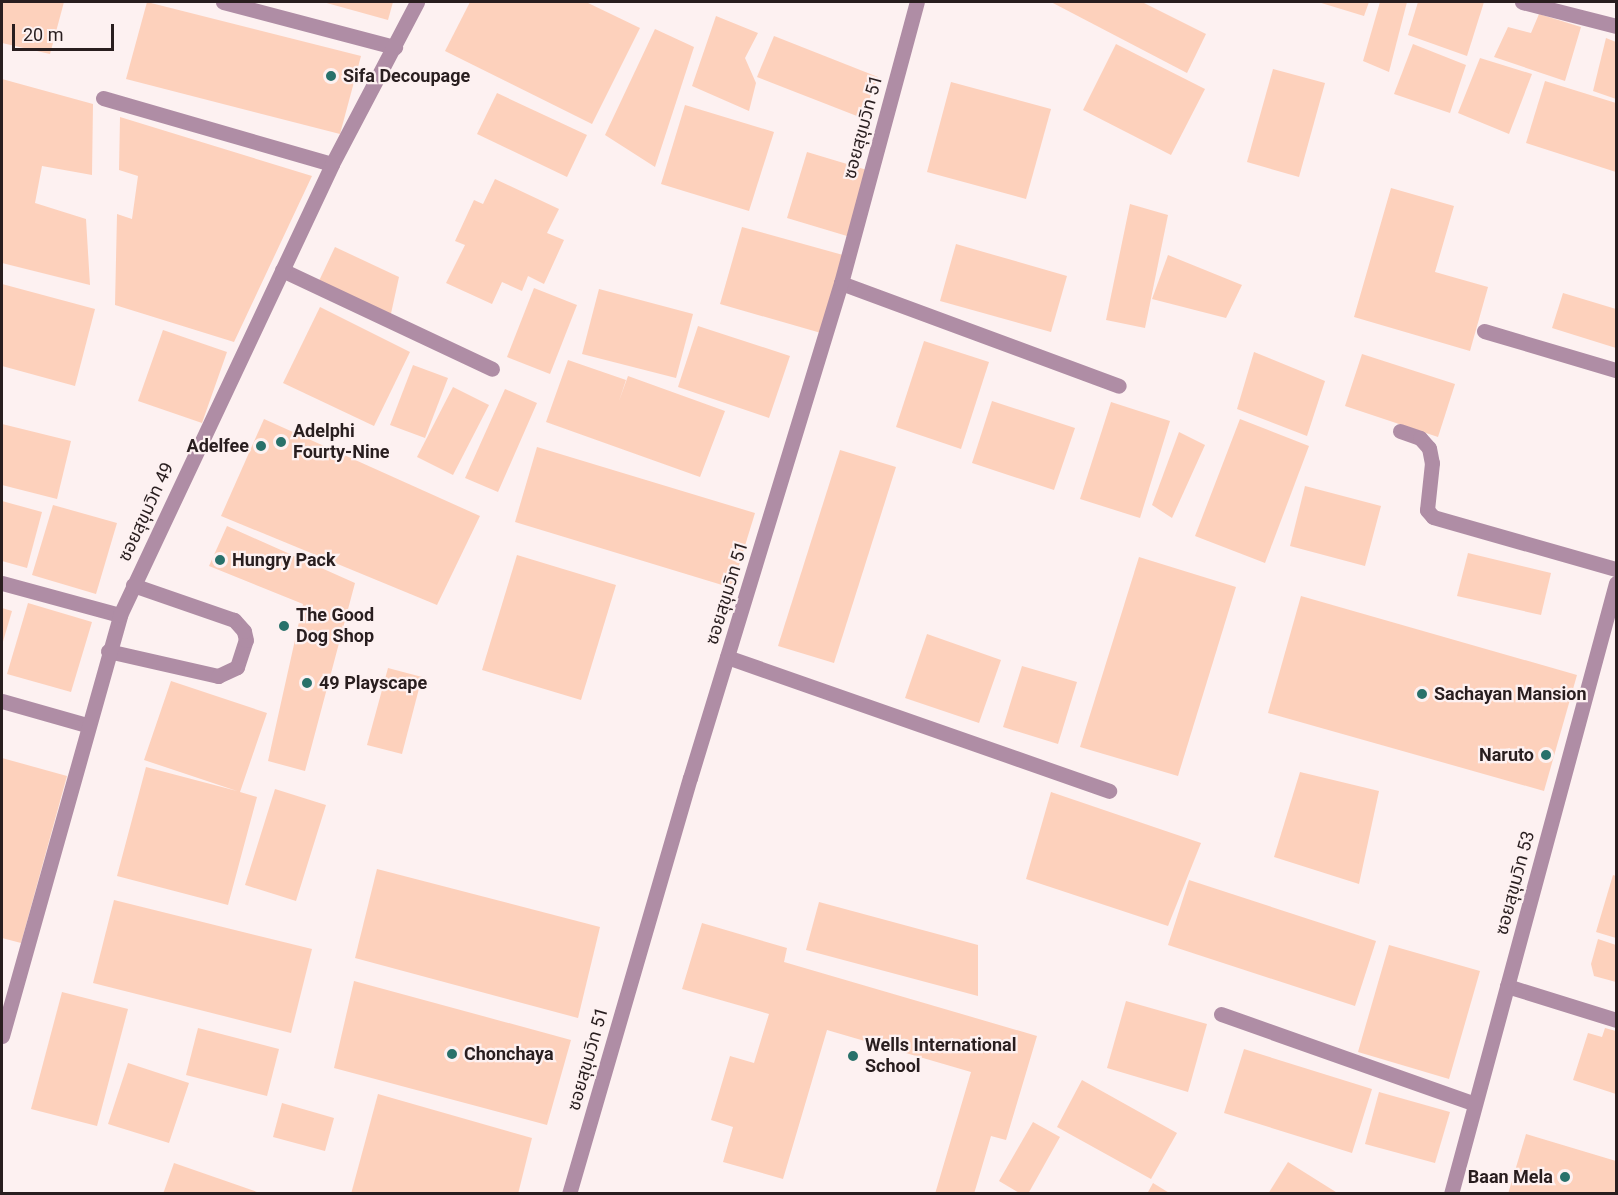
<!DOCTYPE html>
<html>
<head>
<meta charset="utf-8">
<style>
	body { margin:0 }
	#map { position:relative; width:1618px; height:1195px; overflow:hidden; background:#fdf1f1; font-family:Roboto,"Noto Sans Thai",sans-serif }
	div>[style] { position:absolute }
	.building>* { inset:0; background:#fdd1bc }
	.service>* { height:15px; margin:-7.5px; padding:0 7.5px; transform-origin:7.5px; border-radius:7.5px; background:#af8da5 }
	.minor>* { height:15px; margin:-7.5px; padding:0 7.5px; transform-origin:7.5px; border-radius:7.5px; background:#af8da5 }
	.dots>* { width:16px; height:16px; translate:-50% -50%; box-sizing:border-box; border:3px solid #fdf1f1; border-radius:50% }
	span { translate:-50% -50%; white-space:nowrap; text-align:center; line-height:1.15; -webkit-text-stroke:4.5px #fdf1f1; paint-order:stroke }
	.poi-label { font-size:18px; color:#291e1f; font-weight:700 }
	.left { translate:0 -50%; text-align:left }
	.right { translate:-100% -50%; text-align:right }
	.street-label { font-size:18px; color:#291e1f }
	.frame { position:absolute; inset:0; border:3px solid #291e1f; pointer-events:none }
	.scale { position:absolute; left:12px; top:24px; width:102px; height:27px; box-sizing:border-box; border:3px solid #291e1f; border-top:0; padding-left:8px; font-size:18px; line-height:21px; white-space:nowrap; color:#291e1f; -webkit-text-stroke:4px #fdf1f1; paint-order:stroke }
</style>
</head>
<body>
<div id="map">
	<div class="building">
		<div style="clip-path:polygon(2px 2px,64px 2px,50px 54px,2px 43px)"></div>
		<div style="clip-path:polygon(147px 2px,361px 56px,340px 134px,126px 79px)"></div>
		<div style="clip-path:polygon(323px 2px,393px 2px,388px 20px)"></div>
		<div style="clip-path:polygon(470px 2px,586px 2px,640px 28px,592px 124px,445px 51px)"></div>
		<div style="clip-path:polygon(1051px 2px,1142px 2px,1206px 34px,1187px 73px)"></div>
		<div style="clip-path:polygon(1318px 2px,1369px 2px,1364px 16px)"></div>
		<div style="clip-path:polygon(1380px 2px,1407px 2px,1389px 72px,1363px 61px)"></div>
		<div style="clip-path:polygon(1418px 2px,1484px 2px,1467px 56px,1408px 35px)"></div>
		<div style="clip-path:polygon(1539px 14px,1581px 27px,1565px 81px,1494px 57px,1508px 27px,1531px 33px)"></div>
		<div style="clip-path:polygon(716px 16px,758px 33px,745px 58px,756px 83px,749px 111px,692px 86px)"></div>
		<div style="clip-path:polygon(655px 29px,694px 47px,655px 167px,605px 135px)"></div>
		<div style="clip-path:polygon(774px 36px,878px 77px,862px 118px,757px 77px)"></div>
		<div style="clip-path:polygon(1606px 38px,1616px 42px,1616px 99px,1593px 91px)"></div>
		<div style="clip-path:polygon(1116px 44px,1205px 89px,1171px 155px,1083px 110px)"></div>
		<div style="clip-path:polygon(1413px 44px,1466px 65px,1450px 113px,1394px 94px)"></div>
		<div style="clip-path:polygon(1480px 58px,1532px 74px,1509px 134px,1458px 113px)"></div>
		<div style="clip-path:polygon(1273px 69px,1325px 83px,1299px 177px,1247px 162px)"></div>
		<div style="clip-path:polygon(2px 79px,93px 104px,92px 175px,42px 166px,35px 203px,86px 219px,90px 285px,2px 263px)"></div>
		<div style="clip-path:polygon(1545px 81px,1616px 103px,1616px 172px,1526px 143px)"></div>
		<div style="clip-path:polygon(951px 82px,1051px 109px,1026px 199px,927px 172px)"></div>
		<div style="clip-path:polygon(497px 93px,587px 135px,567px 177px,477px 134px)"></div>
		<div style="clip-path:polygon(685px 105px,774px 132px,749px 211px,661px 184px)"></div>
		<div style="clip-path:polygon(120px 117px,312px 176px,234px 342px,115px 305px,117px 214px,132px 219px,138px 176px,119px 170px)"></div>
		<div style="clip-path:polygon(807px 152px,867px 170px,847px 236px,787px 218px)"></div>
		<div style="clip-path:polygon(495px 179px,559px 209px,547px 233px,564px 240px,544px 284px,528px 276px,522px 291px,502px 282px,492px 304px,446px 283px,465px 245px,455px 241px,474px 200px,483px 204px)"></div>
		<div style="clip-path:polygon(1391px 188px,1454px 206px,1435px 272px,1488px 287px,1470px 351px,1354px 317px)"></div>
		<div style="clip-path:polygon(1130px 204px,1168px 215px,1145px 328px,1106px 320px)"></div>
		<div style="clip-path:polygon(742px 227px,843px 255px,821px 333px,720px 304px)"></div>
		<div style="clip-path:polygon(956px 244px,1067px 276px,1051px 332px,940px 301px)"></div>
		<div style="clip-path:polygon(335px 247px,399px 277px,390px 318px,318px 283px)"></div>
		<div style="clip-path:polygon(1168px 255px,1242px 285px,1226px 318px,1152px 299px)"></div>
		<div style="clip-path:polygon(2px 284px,95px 309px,75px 386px,2px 366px)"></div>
		<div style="clip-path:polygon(534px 288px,577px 305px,550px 374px,507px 357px)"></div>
		<div style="clip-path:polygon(599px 289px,693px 314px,676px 378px,582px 354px)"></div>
		<div style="clip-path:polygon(1563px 293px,1616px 309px,1616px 348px,1552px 328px)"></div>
		<div style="clip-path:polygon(320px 307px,410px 352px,374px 426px,283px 383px)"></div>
		<div style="clip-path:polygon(698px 326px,790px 356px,769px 418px,678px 387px)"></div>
		<div style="clip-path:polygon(163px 330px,227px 352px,202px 423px,138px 401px)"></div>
		<div style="clip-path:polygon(924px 341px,989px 362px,961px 449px,896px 427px)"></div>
		<div style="clip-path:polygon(1254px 352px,1325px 381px,1307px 436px,1237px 409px)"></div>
		<div style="clip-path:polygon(1362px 354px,1455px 384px,1438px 437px,1345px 406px)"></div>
		<div style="clip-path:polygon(568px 360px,626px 380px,619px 401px,628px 376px,725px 411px,700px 477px,546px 422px)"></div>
		<div style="clip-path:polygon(413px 365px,448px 378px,425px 438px,390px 425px)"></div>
		<div style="clip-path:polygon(453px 387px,489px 405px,453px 475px,417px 457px)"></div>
		<div style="clip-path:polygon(505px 389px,537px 403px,498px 492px,465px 478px)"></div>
		<div style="clip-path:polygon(992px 401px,1075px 428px,1054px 490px,972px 463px)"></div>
		<div style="clip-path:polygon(1111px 402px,1170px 421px,1140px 518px,1080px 499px)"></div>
		<div style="clip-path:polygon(264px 419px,480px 516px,437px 605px,221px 516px)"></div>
		<div style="clip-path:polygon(1240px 419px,1309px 446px,1265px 563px,1195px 536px)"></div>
		<div style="clip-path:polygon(2px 424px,71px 441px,57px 499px,2px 485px)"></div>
		<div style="clip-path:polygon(1179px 432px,1205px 445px,1172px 518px,1152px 505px)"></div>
		<div style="clip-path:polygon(537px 447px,755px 513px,732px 588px,515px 522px)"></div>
		<div style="clip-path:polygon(840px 450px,896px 467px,834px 663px,778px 646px)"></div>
		<div style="clip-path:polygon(1305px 486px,1381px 506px,1365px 566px,1290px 546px)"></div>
		<div style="clip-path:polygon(2px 501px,42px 512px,27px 568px,2px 561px)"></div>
		<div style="clip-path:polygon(53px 505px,117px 523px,96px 594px,32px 575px)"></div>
		<div style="clip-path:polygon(227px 526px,355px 583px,305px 771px,268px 761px,303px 604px,209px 566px)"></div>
		<div style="clip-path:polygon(1468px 553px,1551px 573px,1541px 615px,1457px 596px)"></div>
		<div style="clip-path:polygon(517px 555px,616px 585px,581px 700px,482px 670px)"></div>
		<div style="clip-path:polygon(1139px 557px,1236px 587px,1178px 776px,1080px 747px)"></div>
		<div style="clip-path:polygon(1301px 596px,1577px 675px,1544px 791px,1268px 713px)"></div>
		<div style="clip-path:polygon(28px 603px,92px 622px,71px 692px,7px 674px)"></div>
		<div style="clip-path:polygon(2px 608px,12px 611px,2px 645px)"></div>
		<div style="clip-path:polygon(927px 634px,1001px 660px,979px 723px,905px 698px)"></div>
		<div style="clip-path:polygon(1022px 666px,1077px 682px,1058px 744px,1003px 727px)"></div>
		<div style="clip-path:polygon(388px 668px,422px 677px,402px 754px,367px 745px)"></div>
		<div style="clip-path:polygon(171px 681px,267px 713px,240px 792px,257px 797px,228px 905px,117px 876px,146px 767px,237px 791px,144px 760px)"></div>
		<div style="clip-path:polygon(2px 758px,67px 776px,21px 943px,2px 938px)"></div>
		<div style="clip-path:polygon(1300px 772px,1379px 791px,1359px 884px,1274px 857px)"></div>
		<div style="clip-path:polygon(275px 789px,326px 805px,296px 901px,245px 885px)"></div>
		<div style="clip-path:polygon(1051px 792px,1201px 843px,1168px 926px,1026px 879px)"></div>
		<div style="clip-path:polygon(377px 869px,600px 927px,578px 1018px,355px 958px)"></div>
		<div style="clip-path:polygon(1613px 875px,1616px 876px,1616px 938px,1596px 932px)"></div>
		<div style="clip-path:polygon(1189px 880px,1376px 941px,1355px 1006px,1168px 945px)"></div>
		<div style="clip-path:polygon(114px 900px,312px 949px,291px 1033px,93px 983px)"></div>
		<div style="clip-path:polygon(819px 902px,978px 945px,978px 996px,806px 950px)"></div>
		<div style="clip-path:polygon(702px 923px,787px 948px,784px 962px,1037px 1036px,1006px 1140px,991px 1136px,974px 1194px,935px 1194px,971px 1072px,827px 1030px,783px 1179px,723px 1162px,733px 1127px,711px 1120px,730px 1056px,754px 1063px,769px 1014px,682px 989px)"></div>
		<div style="clip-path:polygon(1598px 939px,1616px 945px,1616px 982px,1594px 976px,1591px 964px)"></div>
		<div style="clip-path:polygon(1389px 945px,1480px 971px,1449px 1079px,1358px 1052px)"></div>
		<div style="clip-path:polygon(354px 981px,571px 1040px,547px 1125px,334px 1068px)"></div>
		<div style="clip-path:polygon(62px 992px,128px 1009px,97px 1126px,31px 1109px)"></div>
		<div style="clip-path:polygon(1126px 1001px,1207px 1024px,1188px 1092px,1107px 1068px)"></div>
		<div style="clip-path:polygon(198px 1028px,279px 1049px,267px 1096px,186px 1075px)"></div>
		<div style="clip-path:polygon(1605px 1028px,1616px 1031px,1616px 1094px,1573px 1080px,1588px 1033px,1602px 1037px)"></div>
		<div style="clip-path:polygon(1244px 1049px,1372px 1089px,1352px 1153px,1224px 1113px)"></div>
		<div style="clip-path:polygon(128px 1063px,189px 1083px,169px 1143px,108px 1124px)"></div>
		<div style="clip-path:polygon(1082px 1080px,1177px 1133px,1151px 1179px,1057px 1127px)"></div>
		<div style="clip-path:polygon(1379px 1092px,1450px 1112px,1435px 1163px,1365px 1144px)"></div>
		<div style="clip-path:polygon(378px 1094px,532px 1138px,518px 1194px,351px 1194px)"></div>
		<div style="clip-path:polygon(282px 1103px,334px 1118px,325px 1151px,273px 1137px)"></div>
		<div style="clip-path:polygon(1033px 1122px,1060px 1137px,1028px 1194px,1021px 1194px,999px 1181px)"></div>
		<div style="clip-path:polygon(1526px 1134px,1616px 1161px,1616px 1194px,1508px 1194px)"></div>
		<div style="clip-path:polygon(1288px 1162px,1339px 1194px,1268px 1194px)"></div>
		<div style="clip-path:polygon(174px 1163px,260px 1193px,260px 1194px,163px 1194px)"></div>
		<div style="clip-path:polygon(1153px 1183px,1171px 1194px,1147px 1194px)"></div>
	</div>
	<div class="service">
		<div style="left:223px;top:2px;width:178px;rotate:14.7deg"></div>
		<div style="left:103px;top:98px;width:238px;rotate:16.1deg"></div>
		<div style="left:282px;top:270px;width:232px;rotate:25.2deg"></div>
		<div style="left:1400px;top:431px;width:21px;rotate:19deg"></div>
		<div style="left:1420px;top:438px;width:13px;rotate:48deg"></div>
		<div style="left:1429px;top:448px;width:15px;rotate:79deg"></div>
		<div style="left:1432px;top:463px;width:47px;rotate:96.1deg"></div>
		<div style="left:1427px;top:510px;width:9px;rotate:49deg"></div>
		<div style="left:1433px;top:517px;width:190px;rotate:15.9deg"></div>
		<div style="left:108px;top:651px;width:113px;rotate:12.8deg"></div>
		<div style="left:218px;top:676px;width:21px;rotate:-25deg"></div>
		<div style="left:237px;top:667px;width:28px;rotate:-72deg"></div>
		<div style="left:246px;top:640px;width:9px;rotate:-103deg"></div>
		<div style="left:244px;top:631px;width:15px;rotate:-132deg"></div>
		<div style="left:234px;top:620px;width:107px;rotate:-160.9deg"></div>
		<div style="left:2px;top:701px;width:87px;rotate:15.9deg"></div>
		<div style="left:1507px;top:986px;width:114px;rotate:17.3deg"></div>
		<div style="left:1221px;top:1014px;width:269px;rotate:19.5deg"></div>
	</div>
	<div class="minor">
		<div style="left:1522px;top:2px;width:97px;rotate:14.3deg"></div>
		<div style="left:841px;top:283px;width:296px;rotate:20.3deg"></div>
		<div style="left:1484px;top:331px;width:138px;rotate:16.5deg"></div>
		<div style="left:2px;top:583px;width:122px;rotate:15.2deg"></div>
		<div style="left:727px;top:657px;width:405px;rotate:19.3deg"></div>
		<div style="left:2px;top:1036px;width:437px;rotate:-74.3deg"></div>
		<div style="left:120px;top:615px;width:498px;rotate:-64.8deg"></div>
		<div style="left:332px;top:164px;width:183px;rotate:-62.3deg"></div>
		<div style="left:569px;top:1194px;width:433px;rotate:-73.8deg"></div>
		<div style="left:690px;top:778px;width:518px;rotate:-73.04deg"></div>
		<div style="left:841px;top:283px;width:291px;rotate:-74.9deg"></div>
		<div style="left:1451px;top:1194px;width:633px;rotate:-74.89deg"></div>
	</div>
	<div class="dots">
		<div style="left:331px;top:76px;background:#28716a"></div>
		<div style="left:281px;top:442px;background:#28716a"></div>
		<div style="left:261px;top:446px;background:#28716a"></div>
		<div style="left:220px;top:560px;background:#28716a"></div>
		<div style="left:284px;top:626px;background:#28716a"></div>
		<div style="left:307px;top:683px;background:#28716a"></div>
		<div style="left:1422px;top:694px;background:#28716a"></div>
		<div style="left:1546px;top:755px;background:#28716a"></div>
		<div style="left:452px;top:1054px;background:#28716a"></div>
		<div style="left:853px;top:1056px;background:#28716a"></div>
		<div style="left:1565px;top:1177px;background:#28716a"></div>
	</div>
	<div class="poi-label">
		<span class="left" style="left:343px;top:76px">Sifa Decoupage</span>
		<span class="left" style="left:293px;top:442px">Adelphi<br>Fourty-Nine</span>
		<span class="right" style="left:249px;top:446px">Adelfee</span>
		<span class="left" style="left:232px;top:560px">Hungry Pack</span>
		<span class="left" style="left:296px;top:626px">The Good<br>Dog Shop</span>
		<span class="left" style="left:319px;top:683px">49 Playscape</span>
		<span class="left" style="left:1434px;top:694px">Sachayan Mansion</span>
		<span class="right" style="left:1534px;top:755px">Naruto</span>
		<span class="left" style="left:865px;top:1056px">Wells International<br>School</span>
		<span class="left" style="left:464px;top:1054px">Chonchaya</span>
		<span class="right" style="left:1553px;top:1177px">Baan Mela</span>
	</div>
	<div class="street-label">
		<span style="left:863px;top:127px;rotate:-75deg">ซอยสุขุมวิท 51</span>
		<span style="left:146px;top:512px;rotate:-65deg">ซอยสุขุมวิท 49</span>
		<span style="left:727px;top:593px;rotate:-73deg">ซอยสุขุมวิท 51</span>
		<span style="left:1515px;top:883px;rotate:-75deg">ซอยสุขุมวิท 53</span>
		<span style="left:588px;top:1059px;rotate:-74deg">ซอยสุขุมวิท 51</span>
	</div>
	<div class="frame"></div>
	<div class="scale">20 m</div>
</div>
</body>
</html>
